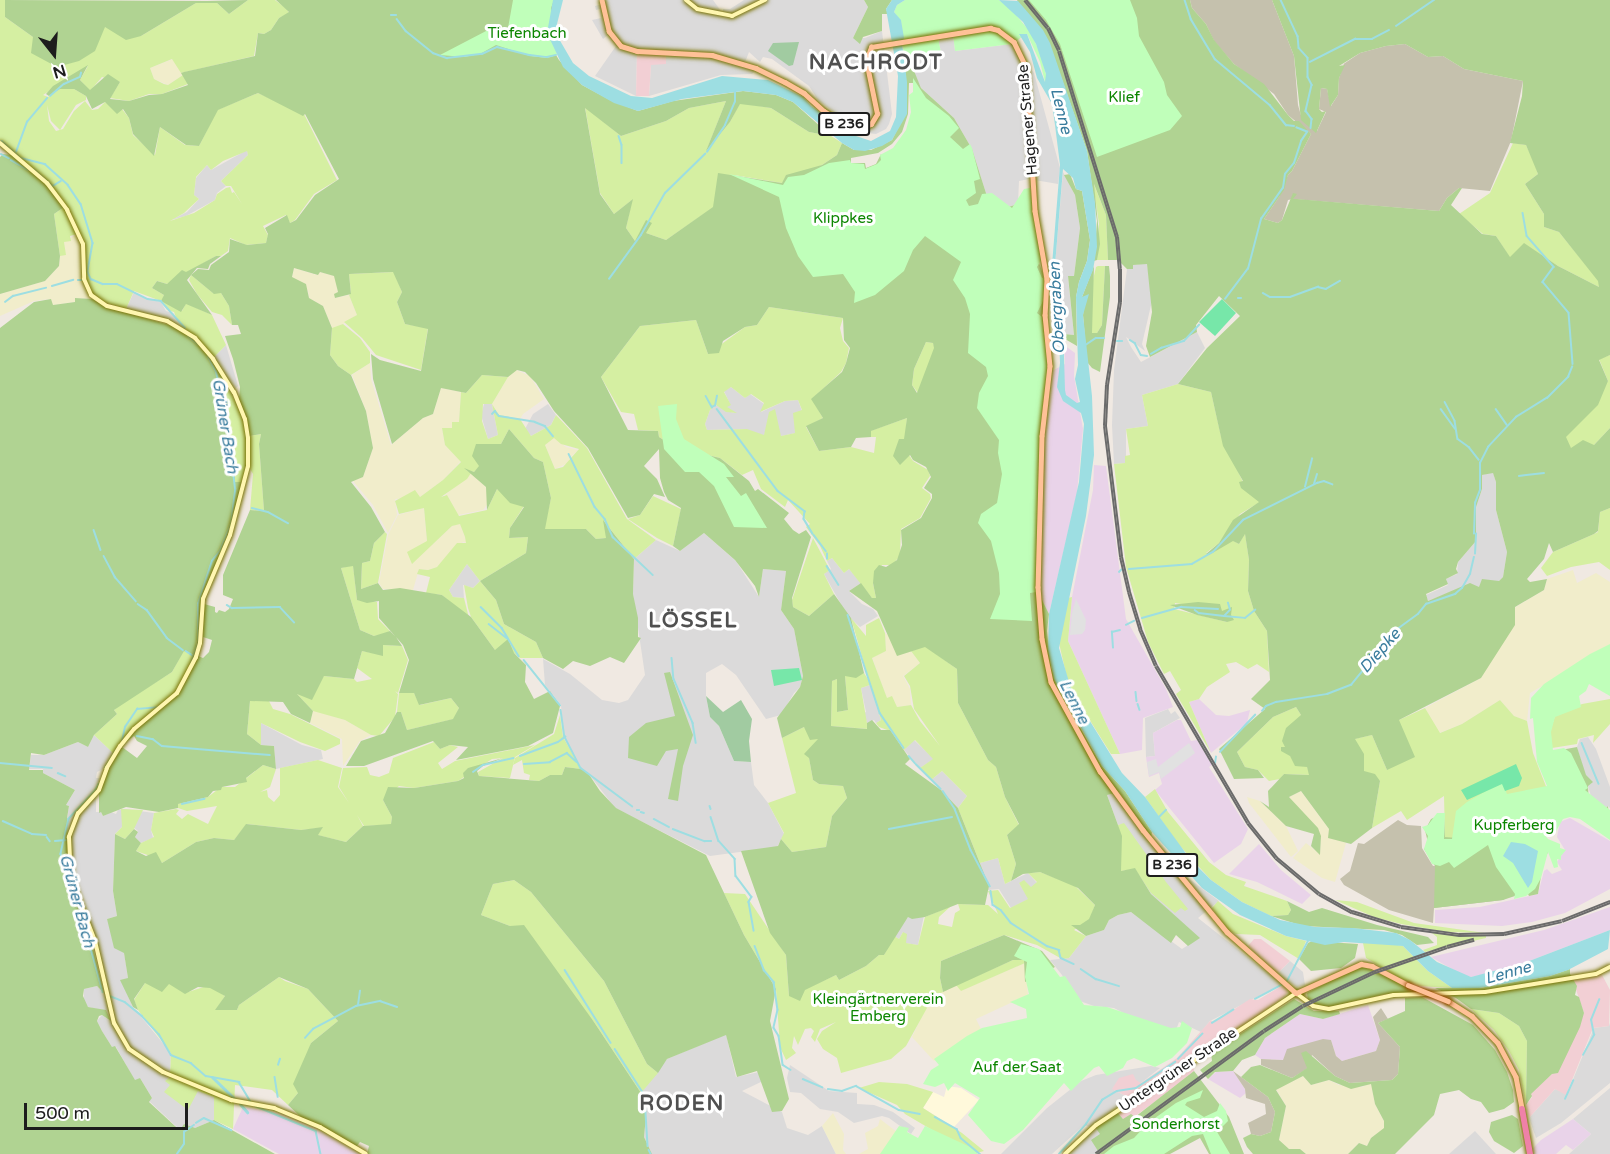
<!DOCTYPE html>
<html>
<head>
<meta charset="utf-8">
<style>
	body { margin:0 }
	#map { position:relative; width:1610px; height:1154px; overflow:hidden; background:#f0e9e2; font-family:"Varela Round",sans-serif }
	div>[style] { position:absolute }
	.residential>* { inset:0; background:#dbdada }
	.commercial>* { inset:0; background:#f2cfd4 }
	.industrial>* { inset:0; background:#e9d3e9 }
	.education>* { inset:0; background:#fff9db }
	.construction>* { inset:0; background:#c5c1ad }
	.farmland>* { inset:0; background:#f1edcb }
	.grass>* { inset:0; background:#d5efa2 }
	.forest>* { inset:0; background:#b0d392 }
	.cemetery>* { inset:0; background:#a1cba1 }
	.park>* { inset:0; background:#c0ffba }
	.pitch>* { inset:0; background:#77e7a9 }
	.parking>* { inset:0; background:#e1e1e1 }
	.water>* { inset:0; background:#9ddee2 }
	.stream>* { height:1.5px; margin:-0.75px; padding:0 0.75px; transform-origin:0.75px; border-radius:0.75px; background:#9ddee2 }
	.canal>* { height:3px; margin:-1.5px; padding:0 1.5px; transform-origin:1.5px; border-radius:1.5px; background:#9ddee2 }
	.roads { filter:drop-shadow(0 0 2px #787100) drop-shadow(0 0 2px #787100) }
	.secondary>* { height:4px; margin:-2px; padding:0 2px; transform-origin:2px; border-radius:2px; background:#fff6b0 }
	.primary>* { height:4.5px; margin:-2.25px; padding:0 2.25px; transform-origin:2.25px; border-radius:2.25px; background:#ffc197 }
	.highway>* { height:6px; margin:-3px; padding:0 3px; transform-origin:3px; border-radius:3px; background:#ef81a8 }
	.rail>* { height:4px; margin-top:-2px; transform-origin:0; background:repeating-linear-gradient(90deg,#fff 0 4.5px,#6b6b6b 0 9px); box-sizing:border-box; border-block:2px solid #6b6b6b }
	.bridges { filter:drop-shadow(0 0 2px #964b00) drop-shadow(0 0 2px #964b00) }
	.primary-bridge>* { height:4.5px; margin:-2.25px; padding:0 2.25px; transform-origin:2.25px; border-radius:2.25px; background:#ffc197 }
	span { translate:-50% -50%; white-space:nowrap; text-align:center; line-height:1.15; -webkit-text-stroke:6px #fff; paint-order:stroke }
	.shield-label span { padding:2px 4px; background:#fff; border:2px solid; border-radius:4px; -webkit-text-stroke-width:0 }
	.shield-label { font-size:14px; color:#1d1d1d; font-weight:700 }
	.park-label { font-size:15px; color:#0c8600 }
	.street-label { font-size:15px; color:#1d1d1d }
	.water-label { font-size:16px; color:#397c9d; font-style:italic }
	.district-label { font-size:21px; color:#505050; font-weight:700; letter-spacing:1.5px }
	.north { position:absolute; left:24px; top:24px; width:60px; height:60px; -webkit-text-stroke:4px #fff; paint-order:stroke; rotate:163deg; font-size:16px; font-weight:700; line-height:24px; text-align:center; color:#1d1d1d }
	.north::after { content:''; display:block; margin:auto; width:21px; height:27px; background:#1d1d1d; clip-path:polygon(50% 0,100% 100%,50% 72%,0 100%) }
	.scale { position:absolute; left:24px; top:1103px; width:164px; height:27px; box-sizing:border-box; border:3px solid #1d1d1d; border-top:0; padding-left:8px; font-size:18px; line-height:21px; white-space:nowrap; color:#1d1d1d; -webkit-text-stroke:4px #fff; paint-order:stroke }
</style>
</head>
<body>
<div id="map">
	<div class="residential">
		<div style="clip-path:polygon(604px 0,713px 0,723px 14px,723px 9px,730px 9px,744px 0,864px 0,868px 7px,853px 38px,865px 38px,882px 31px,892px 114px,889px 124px,886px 129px,876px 134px,860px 132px,818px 100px,809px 86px,772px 59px,763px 57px,760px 62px,749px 52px,744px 65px,756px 70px,752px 74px,721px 75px,649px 96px,651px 65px,637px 51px,636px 96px,595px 76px,616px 46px,608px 35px,603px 39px,592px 20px,601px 18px,600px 9px,596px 10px,595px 6px,603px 4px)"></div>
		<div style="clip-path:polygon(953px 34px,955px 51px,1012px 44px,1034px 73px,1060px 168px,1058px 184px,1029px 179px,1019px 181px,1018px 204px,992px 212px,972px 149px,954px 118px,921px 88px,911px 66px,910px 61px,917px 59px,942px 58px,938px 37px)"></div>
		<div style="clip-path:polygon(247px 150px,248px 155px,221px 181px,226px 186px,217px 193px,215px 200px,186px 216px,171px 220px,187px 212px,199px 199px,194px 195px,196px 178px,207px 165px,211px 170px)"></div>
		<div style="clip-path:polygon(1063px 172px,1075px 195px,1080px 228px,1074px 276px,1068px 277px,1074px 335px,1064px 334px,1062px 289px,1055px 265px)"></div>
		<div style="clip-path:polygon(1147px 263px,1152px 301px,1142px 344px,1145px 351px,1126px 337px,1131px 347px,1141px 362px,1197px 332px,1205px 348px,1178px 384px,1142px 395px,1148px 426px,1126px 429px,1126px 463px,1114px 464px,1112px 425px,1114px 370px,1127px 269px,1133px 269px,1133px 265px)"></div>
		<div style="clip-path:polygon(134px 292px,148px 299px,161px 302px,166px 311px,173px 313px,184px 328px,167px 319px,126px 309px)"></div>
		<div style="clip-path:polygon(226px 345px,238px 386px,235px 389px,214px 357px)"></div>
		<div style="clip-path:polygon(731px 387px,745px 398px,750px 394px,764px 404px,761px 412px,785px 401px,798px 400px,802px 411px,796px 422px,796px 433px,781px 436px,770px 416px,764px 436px,746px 429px,707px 430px,705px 424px,710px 410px,716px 405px,726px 411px,735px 413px,726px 407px,730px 404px,724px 391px)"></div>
		<div style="clip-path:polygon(484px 404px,492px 404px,498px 435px,488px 439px,481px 415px)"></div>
		<div style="clip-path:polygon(548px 404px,556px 415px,551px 425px,531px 436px,525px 429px,533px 414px)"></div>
		<div style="clip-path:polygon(1493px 472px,1496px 482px,1496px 510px,1507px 552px,1503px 577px,1499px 581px,1491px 581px,1479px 588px,1470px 584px,1428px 601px,1426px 595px,1448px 585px,1446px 579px,1457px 574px,1458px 562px,1476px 541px,1476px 506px,1482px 489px,1482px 475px)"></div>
		<div style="clip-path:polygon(704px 533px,736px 561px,759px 597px,763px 569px,786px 571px,781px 610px,794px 629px,803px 676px,800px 687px,794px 693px,781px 715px,766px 719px,736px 675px,722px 664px,706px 673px,706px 696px,710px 717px,719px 726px,734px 761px,751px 762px,754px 785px,768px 803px,784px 834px,777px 847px,710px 856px,615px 808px,588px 773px,581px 769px,563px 737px,561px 705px,545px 685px,543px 659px,570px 674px,602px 700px,619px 703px,628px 700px,645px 675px,633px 594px,634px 559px,656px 540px,680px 551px)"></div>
		<div style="clip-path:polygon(832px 558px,844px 573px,849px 569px,861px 583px,849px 591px,862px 604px,873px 609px,878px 616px,860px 627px,847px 615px,824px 574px,831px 569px,827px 561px)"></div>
		<div style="clip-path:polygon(467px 564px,480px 581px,473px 588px,463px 585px,464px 598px,453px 597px,449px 590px)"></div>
		<div style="clip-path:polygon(870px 685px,881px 720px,876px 723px,874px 720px,867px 723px,864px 713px,866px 712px,861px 688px)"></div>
		<div style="clip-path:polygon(1168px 709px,1171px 714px,1175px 711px,1180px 718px,1153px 733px,1155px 756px,1146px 757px,1145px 718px)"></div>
		<div style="clip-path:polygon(261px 723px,302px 745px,321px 750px,323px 759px,276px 769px,274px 746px,261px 745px)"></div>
		<div style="clip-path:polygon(94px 735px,113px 753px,103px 769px,97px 772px,96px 778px,100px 778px,96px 791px,96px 812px,101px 812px,103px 816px,111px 812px,116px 814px,118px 810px,125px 809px,154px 813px,151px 830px,153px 838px,141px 843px,135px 837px,138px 831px,123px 819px,122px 827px,115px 834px,113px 891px,117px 916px,107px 919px,124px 952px,128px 978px,125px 989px,133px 1007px,171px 1053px,170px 1077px,214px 1097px,214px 1120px,195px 1128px,180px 1130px,149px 1101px,152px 1098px,140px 1078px,135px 1081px,116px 1047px,112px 1047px,102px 1031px,97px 1021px,102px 1015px,109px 1020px,106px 1011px,88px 1007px,84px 1000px,84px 989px,97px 986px,104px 993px,87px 915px,71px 879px,67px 818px,69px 806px,66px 805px,75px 790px,43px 773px,43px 769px,29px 769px,31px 755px,44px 755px,78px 742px,88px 747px)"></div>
		<div style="clip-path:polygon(1588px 737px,1596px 749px,1610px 787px,1610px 808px,1608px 806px,1605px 809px,1592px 800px,1577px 747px,1580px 739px)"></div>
		<div style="clip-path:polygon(914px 740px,934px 759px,920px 768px,904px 750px)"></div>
		<div style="clip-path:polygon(942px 771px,967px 796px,958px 808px,931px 780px)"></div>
		<div style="clip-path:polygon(1119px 792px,1151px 838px,1188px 878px,1219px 901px,1198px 918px,1282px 984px,1210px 1021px,1201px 1032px,1179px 1022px,1176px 1030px,1137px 1020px,1114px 1008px,1094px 1006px,1074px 999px,1062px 975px,1050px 960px,1069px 958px,1086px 936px,1104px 930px,1109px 920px,1118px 915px,1131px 912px,1182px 949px,1199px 938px,1151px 894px,1135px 868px,1124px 824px,1118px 825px,1107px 795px)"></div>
		<div style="clip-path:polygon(998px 858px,1005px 884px,1028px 873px,1037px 883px,1031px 888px,1019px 883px,1029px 899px,1011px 908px,999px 889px,988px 890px,980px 863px)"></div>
		<div style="clip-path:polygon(924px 915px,918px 945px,905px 943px,903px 932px,899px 939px,894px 936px,908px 917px)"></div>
		<div style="clip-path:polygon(1290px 961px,1303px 972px,1305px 985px,1297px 987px,1277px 974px)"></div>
		<div style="clip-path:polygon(1610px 1023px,1610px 1083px,1561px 1123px,1536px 1138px,1529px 1118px,1555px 1089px,1567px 1094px,1594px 1028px,1609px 1026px)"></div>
		<div style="clip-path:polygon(726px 1034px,736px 1077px,759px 1072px,763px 1081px,742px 1091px,782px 1112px,787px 1128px,808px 1135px,822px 1126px,836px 1154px,652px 1154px,644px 1137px,646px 1116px,641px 1093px,667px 1059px)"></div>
		<div style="clip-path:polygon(790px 1065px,829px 1091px,857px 1093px,857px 1104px,874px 1105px,893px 1112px,915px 1128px,911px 1134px,889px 1118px,882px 1116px,854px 1123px,838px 1112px,820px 1109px,801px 1093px,790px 1092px,787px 1078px)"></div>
		<div style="clip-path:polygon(1151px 1066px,1160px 1068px,1141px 1083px,1114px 1090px,1132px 1099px,1117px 1111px,1100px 1134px,1099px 1151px,1095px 1154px,1066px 1154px,1093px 1128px,1084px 1125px,1052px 1154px,1001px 1154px,1047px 1108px,1081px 1081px,1096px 1075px)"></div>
		<div style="clip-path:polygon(1610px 1088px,1610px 1154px,1569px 1154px,1591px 1134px,1573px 1119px)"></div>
		<div style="clip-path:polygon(1475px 1131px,1496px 1154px,1449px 1154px)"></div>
	</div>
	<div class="commercial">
		<div style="clip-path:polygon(637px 51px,666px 52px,666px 64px,651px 65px,649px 96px,636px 96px)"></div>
		<div style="clip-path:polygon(1254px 939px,1261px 939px,1290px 961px,1277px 974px,1248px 946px)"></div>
		<div style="clip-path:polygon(1601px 973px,1610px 990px,1609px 1026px,1593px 1028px,1566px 1095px,1555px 1089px,1529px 1118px,1526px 1105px,1532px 1097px,1530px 1094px,1552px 1074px,1584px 1013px,1572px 978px)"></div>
		<div style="clip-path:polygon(1283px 985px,1288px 991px,1285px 996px,1194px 1062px,1194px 1071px,1168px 1092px,1134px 1117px,1123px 1119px,1117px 1112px,1132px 1099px,1112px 1089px,1119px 1078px,1133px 1074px,1136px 1080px,1141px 1083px,1177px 1058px,1211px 1020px,1213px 1023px,1250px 999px,1258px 1000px)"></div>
	</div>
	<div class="industrial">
		<div style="clip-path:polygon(1064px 345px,1075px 353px,1074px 376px,1083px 429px,1077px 493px,1049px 614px,1040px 596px,1044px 426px,1052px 371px,1065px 364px)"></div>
		<div style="clip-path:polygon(1094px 465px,1106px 466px,1126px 619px,1166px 689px,1173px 707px,1143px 718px,1142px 750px,1120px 754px,1068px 641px,1072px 597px,1093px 490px)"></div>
		<div style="clip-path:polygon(1199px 699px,1216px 715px,1229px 716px,1250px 710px,1247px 723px,1211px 753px,1189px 702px)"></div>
		<div style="clip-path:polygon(1177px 720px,1181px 720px,1191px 741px,1197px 740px,1212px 765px,1209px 767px,1248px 829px,1241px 844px,1214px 863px,1155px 790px,1162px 784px,1159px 773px,1149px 777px,1146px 757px,1155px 756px,1153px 733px)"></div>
		<div style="clip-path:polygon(1570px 818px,1610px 841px,1610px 889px,1565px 913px,1532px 922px,1502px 926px,1435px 923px,1435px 910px,1480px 907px,1538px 894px,1544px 871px,1547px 869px,1552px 874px,1562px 870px,1557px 862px,1565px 850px,1557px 837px,1560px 822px)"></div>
		<div style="clip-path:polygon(1259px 844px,1281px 870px,1311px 895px,1302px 904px,1257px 882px,1229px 874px)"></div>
		<div style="clip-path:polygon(1610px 907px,1610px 930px,1524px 963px,1486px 974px,1471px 977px,1461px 974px,1431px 957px,1544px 930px)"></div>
		<div style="clip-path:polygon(1368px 1005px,1380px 1040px,1376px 1051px,1342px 1061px,1336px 1056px,1331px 1040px,1284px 1060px,1261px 1059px,1255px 1055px,1265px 1038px,1300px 1014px,1323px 1019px)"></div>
		<div style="clip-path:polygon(1233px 1071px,1245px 1089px,1246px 1093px,1240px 1098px,1208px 1079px,1216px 1072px)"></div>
		<div style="clip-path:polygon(243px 1107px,282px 1113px,314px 1127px,361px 1154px,279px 1154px,233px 1129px)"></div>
		<div style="clip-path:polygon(1573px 1119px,1591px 1134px,1573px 1150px,1566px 1145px,1556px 1154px,1527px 1154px,1541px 1140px)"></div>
	</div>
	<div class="education">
		<div style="clip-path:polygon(947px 1086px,961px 1088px,979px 1100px,954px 1127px,923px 1108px,933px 1092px,944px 1097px)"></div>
	</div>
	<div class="construction">
		<div style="clip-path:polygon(1190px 0,1272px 0,1294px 56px,1298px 105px,1302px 119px,1317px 131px,1326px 112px,1319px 109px,1321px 88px,1327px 89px,1331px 106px,1338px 95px,1339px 78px,1344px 64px,1339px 67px,1360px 53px,1386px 46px,1405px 44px,1428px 57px,1443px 56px,1464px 69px,1523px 81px,1511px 141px,1490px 191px,1459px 188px,1447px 198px,1439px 211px,1293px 199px,1288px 200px,1282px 220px,1278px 223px,1264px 219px,1279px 197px,1288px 175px,1292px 171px,1311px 134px,1288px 115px,1274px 94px,1234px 64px,1214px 41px,1206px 24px,1192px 8px)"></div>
		<div style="clip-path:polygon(1398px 820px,1407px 825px,1421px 826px,1422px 848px,1433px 866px,1448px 865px,1509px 896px,1503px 900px,1434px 908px,1433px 923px,1389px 910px,1344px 885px,1340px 879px,1350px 871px,1358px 843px,1364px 844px)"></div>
		<div style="clip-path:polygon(1381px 1008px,1388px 1019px,1378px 1023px,1400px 1047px,1398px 1074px,1392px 1080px,1350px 1083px,1335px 1076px,1312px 1055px,1308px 1068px,1292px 1078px,1261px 1065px,1261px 1059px,1283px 1060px,1287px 1049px,1323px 1039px,1331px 1040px,1336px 1056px,1342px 1061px,1376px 1051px,1380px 1040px,1373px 1017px)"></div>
		<div style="clip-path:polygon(1233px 1071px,1268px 1097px,1275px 1112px,1271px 1132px,1260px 1136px,1251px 1134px,1248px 1123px,1266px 1114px,1265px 1104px,1246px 1098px,1245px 1089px)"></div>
	</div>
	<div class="farmland">
		<div style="clip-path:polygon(173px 59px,183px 75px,168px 85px,154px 79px,150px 68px)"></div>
		<div style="clip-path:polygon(77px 234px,83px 253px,82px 276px,92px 299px,75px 298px,75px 302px,53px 305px,50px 299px,34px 301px,0 316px,0 294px,45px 281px,59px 266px,60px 256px,65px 254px,64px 242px)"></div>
		<div style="clip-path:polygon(294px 268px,317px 275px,320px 272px,335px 276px,338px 292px,335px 298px,349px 295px,357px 315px,337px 328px,332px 328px,323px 306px,309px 298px,308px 291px,292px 277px)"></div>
		<div style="clip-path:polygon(370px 363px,371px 379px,391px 445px,423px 418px,433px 414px,441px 388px,461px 392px,459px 422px,452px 429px,442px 428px,445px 445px,461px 461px,443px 480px,420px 497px,395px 499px,397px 515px,388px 533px,373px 505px,353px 481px,363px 477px,373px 448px,366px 411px,352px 375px)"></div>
		<div style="clip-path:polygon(516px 370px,530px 376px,544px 399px,523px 414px,520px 419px,499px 415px,492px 404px,508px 377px)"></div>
		<div style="clip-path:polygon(554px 437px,566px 447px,578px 450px,569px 459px,570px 462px,555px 469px,545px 445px)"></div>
		<div style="clip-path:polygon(471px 473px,486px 487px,489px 502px,483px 510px,458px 515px,445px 495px)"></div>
		<div style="clip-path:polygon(424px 508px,427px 542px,433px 544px,452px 526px,460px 523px,467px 543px,463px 542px,437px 567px,428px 570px,419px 569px,413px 590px,383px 589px,379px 583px,388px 535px,398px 515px)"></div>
		<div style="clip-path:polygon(1573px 570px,1577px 583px,1596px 573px,1610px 582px,1610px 647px,1530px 693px,1527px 721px,1514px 716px,1500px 700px,1462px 724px,1439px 733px,1425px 708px,1481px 678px,1514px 608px,1544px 590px,1547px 579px)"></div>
		<div style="clip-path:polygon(885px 633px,911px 651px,920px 663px,903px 676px,910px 689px,911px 705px,897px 707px,887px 699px,872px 657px,886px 651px)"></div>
		<div style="clip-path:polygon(313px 710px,345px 720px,371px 735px,360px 741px,343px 766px,342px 739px,310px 723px)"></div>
		<div style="clip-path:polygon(1301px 791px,1329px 829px,1329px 837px,1346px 843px,1335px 882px,1322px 878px,1293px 858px,1306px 843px,1320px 854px,1321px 837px,1289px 797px)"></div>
		<div style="clip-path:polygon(1247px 797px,1260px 801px,1286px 826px,1298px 851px,1291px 857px,1249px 803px)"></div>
		<div style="clip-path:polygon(1025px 963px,1028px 995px,976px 1019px,982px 1031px,934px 1061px,912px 1037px,926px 1008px,921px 1001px,956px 985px,961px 990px)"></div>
		<div style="clip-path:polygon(1303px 1076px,1311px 1085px,1329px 1080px,1339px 1085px,1362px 1087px,1371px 1083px,1375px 1104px,1384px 1121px,1384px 1129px,1371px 1138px,1367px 1146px,1359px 1143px,1348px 1154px,1306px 1154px,1300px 1149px,1289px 1149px,1282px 1145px,1279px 1140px,1286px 1106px,1276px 1089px)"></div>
		<div style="clip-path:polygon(833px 1113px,844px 1134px,843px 1150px,846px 1154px,836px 1154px,822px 1126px)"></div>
		<div style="clip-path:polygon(880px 1119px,910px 1142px,883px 1154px,859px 1154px,868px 1149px,865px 1133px,878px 1126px)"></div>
	</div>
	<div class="grass">
		<div style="clip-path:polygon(evenodd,0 0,5px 0,5px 17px,33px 37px,105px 27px,141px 36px,196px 3px,207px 1px,217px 3px,229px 14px,248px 0,275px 0,287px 9px,289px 13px,279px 18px,271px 30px,264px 34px,258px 33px,254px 56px,181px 73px,172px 59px,150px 68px,154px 79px,164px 84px,168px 85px,183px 75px,188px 84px,162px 94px,149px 94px,129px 101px,110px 98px,120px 82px,102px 77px,90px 91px,80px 80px,88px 66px,43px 95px,48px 97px,60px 89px,74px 89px,86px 96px,86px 100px,76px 105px,60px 130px,51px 121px,47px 105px,49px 121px,56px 131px,63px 129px,74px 111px,85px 101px,92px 110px,98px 109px,105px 102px,112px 107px,122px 109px,129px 118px,133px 135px,155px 155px,160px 127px,185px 145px,199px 146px,217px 110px,258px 93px,304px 114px,337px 180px,314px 194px,295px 220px,290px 223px,286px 215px,263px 226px,268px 235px,266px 243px,246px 245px,230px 238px,228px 251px,221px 256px,216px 256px,167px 284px,157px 281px,152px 288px,164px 295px,162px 301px,182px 311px,186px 303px,212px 315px,226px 345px,214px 357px,177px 320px,174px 312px,167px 310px,161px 301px,134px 291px,126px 309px,99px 300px,90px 292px,85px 279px,85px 248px,68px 209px,47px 182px,0 140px,0 0,247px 151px,248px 155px,221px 181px,226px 186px,231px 186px,242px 204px,234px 192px,232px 193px,230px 187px,226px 188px,217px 194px,215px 200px,194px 213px,170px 221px,184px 213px,199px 199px,194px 195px,196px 177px,207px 165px,211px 170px,223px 161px,247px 151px)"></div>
		<div style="clip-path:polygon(726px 101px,707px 149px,730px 122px,740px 103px,771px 108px,809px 132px,831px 136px,842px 143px,837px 155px,822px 165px,782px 183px,734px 175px,714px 207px,666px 240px,646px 233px,635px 241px,626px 228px,632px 200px,614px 214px,600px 193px,585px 107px,621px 136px,666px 121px,689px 108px)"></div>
		<div style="clip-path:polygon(1513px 143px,1526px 145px,1535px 164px,1538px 174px,1525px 184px,1544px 214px,1544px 227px,1559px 232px,1599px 281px,1599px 287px,1558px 266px,1524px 244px,1510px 258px,1496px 236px,1483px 234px,1459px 214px,1490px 193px)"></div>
		<div style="clip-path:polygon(1093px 182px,1106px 215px,1108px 260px,1097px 260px,1099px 224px)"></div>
		<div style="clip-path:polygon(64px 207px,77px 234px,70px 236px,71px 241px,64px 242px,66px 255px,60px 256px,54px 214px)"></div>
		<div style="clip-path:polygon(1098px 266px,1105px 266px,1102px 325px,1097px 333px,1091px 333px,1093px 280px,1096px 267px)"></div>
		<div style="clip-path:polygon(394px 272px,402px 292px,397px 302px,405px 324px,428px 328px,421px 370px,376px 355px,362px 338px,344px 322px,357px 315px,349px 295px,351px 293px,349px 274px)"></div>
		<div style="clip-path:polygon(191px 275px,213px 293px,221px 293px,229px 306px,232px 325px,222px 315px,212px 312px,197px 294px,189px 280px)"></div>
		<div style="clip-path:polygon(evenodd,769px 307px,843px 318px,840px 328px,843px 341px,849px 348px,846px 363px,841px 372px,812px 399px,823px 418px,806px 427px,819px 451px,851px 447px,874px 453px,876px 437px,871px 437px,870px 431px,907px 418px,904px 459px,909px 455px,913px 461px,928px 470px,930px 476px,922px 488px,930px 494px,931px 498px,920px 518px,901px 529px,900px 556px,892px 565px,882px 565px,873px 583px,876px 598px,872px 598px,849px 569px,844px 573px,832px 558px,827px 561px,820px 546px,806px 527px,810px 524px,788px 500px,785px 507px,761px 489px,753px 470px,742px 475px,720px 458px,676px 447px,659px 437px,658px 431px,638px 430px,634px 414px,621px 412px,601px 377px,640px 326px,696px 320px,708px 354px,745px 327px,757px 325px,769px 307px,731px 387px,745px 398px,751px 394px,764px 403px,760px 412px,785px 401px,798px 400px,802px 410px,793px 413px,795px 433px,781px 436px,775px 409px,769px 412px,764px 435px,747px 429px,707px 430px,705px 424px,710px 410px,716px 405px,726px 412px,737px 413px,727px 407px,731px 405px,724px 392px,731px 387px)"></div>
		<div style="clip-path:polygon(343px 324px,360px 338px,370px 352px,370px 363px,351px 375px,338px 366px,330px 355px,332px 328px)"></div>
		<div style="clip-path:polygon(926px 342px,933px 343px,935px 348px,918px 393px,912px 385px,914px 369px)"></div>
		<div style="clip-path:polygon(1610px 355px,1610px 428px,1594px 445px,1571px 449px,1565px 437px,1608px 381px,1599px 359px)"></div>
		<div style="clip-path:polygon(evenodd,482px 375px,508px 377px,492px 404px,499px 415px,520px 419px,531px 436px,551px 425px,556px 415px,587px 448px,627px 519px,656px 540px,634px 559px,604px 521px,607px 538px,596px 539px,586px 529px,544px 529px,551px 498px,543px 462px,534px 458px,509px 429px,501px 444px,474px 472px,466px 470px,471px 473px,467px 479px,441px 497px,447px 495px,459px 516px,487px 510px,497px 489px,524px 506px,510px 528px,509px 538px,528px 537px,526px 553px,480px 581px,496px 600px,504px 624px,536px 642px,543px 658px,520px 658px,514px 653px,495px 650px,471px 617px,468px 608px,464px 585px,473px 588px,480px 581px,467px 564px,449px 590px,453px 597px,464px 598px,469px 618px,442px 595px,426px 593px,430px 577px,417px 574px,419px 569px,428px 570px,437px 567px,457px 543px,466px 543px,465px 537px,460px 524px,452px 526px,412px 564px,407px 552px,427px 541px,424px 508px,399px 514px,395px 501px,415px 490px,420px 497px,443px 480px,461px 462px,445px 445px,442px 428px,452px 428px,452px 422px,459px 422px,461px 392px,466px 393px,482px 375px,483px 404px,492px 404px,498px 435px,488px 439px,482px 421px,483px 404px,482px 375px,554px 438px,561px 444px,579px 449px,563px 467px,555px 469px,545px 445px,554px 438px)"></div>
		<div style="clip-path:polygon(223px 377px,240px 411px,246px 430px,248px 460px,242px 482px,235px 482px,235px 462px,218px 379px)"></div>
		<div style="clip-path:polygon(evenodd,1178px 384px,1211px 392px,1221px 436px,1243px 482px,1260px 502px,1240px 514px,1219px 543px,1206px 553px,1209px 555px,1232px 540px,1239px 544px,1245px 533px,1249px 560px,1248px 591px,1254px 611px,1267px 631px,1269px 672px,1257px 664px,1248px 669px,1236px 662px,1226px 664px,1230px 672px,1207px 687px,1199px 699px,1189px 702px,1211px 753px,1176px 694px,1181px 690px,1170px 671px,1164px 674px,1148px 642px,1126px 567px,1114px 464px,1125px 463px,1125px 456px,1130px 455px,1126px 429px,1148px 426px,1142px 395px,1178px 384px,1175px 603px,1222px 611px,1227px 622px,1174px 609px,1175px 603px)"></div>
		<div style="clip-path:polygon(261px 434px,259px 444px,264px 511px,250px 510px,253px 474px,249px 467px,249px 436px)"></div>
		<div style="clip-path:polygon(653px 496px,681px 509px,673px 546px,657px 538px,628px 519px,640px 515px)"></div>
		<div style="clip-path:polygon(1610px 508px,1610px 570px,1599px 562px,1571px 567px,1547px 576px,1541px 568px,1553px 552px,1594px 534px,1598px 532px,1600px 512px)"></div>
		<div style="clip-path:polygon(385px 532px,387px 534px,378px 583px,361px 589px,362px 563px,370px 561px,374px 543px)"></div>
		<div style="clip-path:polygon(813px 538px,830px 570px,824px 574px,834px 594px,809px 616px,793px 607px,792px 600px)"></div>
		<div style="clip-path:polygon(353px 565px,357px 600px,377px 602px,378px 619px,390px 631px,383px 635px,374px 636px,360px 630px,341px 568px)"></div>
		<div style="clip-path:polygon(1072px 597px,1068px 641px,1120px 754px,1111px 754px,1069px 687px,1059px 643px,1068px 598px)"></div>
		<div style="clip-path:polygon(851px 618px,866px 636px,866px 625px,879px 618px,885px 633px,886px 651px,872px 658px,887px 698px,892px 696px,897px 707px,911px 705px,920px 721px,940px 746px,914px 709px,910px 686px,904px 676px,920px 663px,911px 651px,925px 646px,957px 669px,958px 703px,988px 760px,996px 767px,1005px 797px,1019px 825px,1007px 835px,1016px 864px,1011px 881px,1005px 884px,998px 858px,980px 863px,958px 808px,967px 796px,942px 771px,931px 780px,920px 768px,933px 759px,915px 740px,904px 750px,890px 731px,879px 727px,876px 723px,881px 720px,870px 685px,861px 688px,868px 729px,831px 726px,832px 681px,837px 679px,837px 712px,848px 710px,845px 676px,864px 673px,869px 681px)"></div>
		<div style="clip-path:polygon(383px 645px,402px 646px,408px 660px,398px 693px,395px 691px,398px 694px,395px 717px,379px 736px,371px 735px,345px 720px,313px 711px,296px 693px,324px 676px,354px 679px,357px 682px,372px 679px,357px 668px,362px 651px,383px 655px)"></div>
		<div style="clip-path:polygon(184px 650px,195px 655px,184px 681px,170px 698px,131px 730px,113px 753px,94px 735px,117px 714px,114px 710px,121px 704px,172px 672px)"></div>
		<div style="clip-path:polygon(399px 693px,414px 693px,420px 705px,451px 698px,459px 708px,454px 719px,407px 730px,401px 712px,397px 712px)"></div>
		<div style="clip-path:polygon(1610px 699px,1610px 724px,1593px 743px,1594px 735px,1578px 739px,1577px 744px,1552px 748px,1550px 732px,1555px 716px,1582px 704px)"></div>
		<div style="clip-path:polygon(1500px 700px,1514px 716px,1527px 721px,1533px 753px,1547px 789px,1573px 774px,1465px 843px,1445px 838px,1444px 796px,1407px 820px,1401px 811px,1372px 828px,1380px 781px,1363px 771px,1363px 754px,1354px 739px,1372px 735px,1387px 770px,1399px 720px,1425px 708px,1440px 733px,1462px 724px)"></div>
		<div style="clip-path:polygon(250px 701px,269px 701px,273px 709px,290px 714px,340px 739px,340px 744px,325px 751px,300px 742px,261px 723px,261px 745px,247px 734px)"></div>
		<div style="clip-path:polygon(1296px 707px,1301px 715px,1290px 756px,1307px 767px,1310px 775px,1284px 774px,1280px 779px,1269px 781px,1258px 770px,1245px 767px,1237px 752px,1273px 717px)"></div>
		<div style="clip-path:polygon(560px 715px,563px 737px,581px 769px,565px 767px,562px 775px,550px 775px,539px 781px,529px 780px,530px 775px,524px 773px,522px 760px,513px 765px,515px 758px,554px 734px)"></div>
		<div style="clip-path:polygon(804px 727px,819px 738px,809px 758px,813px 780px,819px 784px,843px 786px,847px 798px,832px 816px,826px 847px,792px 852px,781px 839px,784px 833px,768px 803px,796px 793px,782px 738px)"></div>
		<div style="clip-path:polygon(434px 742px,440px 749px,450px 745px,458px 747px,438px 763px,442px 769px,455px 761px,535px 745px,515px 757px,510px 778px,479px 776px,478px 772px,503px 758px,492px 759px,458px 781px,414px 788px,399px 786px,383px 800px,392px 817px,391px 825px,364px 826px,357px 815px,363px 826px,346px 842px,317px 835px,322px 828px,301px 830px,247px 824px,234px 840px,214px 838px,196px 842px,162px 863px,159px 859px,136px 851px,141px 843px,154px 837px,151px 830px,154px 813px,176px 809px,179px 810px,176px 814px,182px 819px,188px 814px,208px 824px,217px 806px,187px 811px,178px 808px,178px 804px,208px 797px,221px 787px,235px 787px,263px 765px,276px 769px,270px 787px,260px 792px,267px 790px,268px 797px,274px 802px,280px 795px,280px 768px,318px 760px,342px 768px,338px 787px,349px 803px,339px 787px,343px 768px,367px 767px,370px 775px,379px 777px,389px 773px,393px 758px)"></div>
		<div style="clip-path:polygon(1155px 789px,1168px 812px,1209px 862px,1226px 875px,1246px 882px,1244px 886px,1287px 901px,1291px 910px,1288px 915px,1271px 916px,1242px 902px,1211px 880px,1179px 845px,1145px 797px)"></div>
		<div style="clip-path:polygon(121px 809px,143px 810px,134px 829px,125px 839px,115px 834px,122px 827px)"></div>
		<div style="clip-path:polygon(1124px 823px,1166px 882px,1188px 909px,1185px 911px,1181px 908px,1175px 913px,1151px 893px,1135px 869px,1121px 871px,1118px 825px)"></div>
		<div style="clip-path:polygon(1040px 872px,1074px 885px,1095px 905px,1090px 919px,1074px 930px,1086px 936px,1069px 958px,1062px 959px,1037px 945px,1004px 935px,941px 961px,940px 978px,943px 992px,921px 1001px,927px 1008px,906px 1046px,891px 1059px,841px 1073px,837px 1058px,823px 1049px,817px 1039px,822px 1031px,836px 1022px,820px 1029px,815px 1042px,811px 1037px,814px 1031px,811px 1028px,805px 1029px,798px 1045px,794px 1036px,792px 1048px,796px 1053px,786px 1060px,780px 1047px,776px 989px,744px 935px,724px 893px,745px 894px,786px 955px,789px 996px,836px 975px,839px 980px,866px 966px,879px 955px,884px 955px,894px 936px,899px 939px,903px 932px,907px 934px,906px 943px,918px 945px,925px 917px,951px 906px,939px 917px,938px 924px,952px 927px,955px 913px,960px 910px,958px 904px,988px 905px,998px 914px,988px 891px,998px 890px,1010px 908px,1028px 899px,1019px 883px,1024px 880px,1031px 887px,1037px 882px,1028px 873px)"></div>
		<div style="clip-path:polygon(514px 880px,531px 892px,604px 981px,647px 1064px,658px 1073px,641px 1093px,594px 1022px,510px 926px,481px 915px,493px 884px)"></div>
		<div style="clip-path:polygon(1335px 900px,1357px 902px,1414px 923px,1485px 933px,1447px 932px,1401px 924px,1374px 917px)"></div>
		<div style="clip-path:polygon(1218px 901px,1233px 914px,1286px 936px,1306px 941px,1299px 959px,1260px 935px,1236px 934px,1227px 929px,1212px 908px)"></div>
		<div style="clip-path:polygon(1432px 933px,1486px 936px,1486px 938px,1425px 952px,1423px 950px,1437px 945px,1437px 937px)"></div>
		<div style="clip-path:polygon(1363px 943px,1386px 943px,1403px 946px,1428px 971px,1452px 988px,1418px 986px,1400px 978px,1366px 958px)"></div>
		<div style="clip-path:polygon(1013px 960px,1024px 960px,1025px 963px,961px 991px,956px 985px)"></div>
		<div style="clip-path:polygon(279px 977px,285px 981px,308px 989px,338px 1021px,311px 1043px,298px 1093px,288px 1105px,272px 1090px,235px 1085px,233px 1129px,214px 1120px,214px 1097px,198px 1091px,188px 1110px,164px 1092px,170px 1085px,165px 1081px,170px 1077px,171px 1053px,138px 1010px,134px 1000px,145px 983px,169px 983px,185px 993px,210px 985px,225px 996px,216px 1010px,237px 1010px,239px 1005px)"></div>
		<div style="clip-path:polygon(1471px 1009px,1499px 1013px,1519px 1026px,1527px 1041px,1526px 1105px,1519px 1070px,1509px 1051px,1494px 1030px)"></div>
		<div style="clip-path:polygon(879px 1082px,907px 1084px,933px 1092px,923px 1108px,962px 1133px,984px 1151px,973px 1154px,905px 1114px,897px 1105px,859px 1088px)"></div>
	</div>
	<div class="forest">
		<div style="clip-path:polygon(5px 0,207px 1px,248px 0,229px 14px,217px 3px,196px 3px,141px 36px,126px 40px,105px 27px,95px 51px,79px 61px,57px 67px,31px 53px,33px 37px,5px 17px)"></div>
		<div style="clip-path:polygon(evenodd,276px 0,553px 0,553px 50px,559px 60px,582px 85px,610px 100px,638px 111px,673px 101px,743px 91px,776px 95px,793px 102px,831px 136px,809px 132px,771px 108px,740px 104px,730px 122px,706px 151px,726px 101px,689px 108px,666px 121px,621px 136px,585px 108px,600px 194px,614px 214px,633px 199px,626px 228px,635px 241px,646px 220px,652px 223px,646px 233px,666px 240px,713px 207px,718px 173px,782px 183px,786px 175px,822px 165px,837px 155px,842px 143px,854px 150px,871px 150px,892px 140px,907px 109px,905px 63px,910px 61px,921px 88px,954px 118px,972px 149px,992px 212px,1018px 204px,1043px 274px,1045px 343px,1033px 582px,1049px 614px,1047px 631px,1051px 668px,1066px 703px,1102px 766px,1125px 791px,1152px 832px,1151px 838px,1119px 792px,1107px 795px,1122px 836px,1121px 871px,1135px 868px,1151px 894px,1200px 938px,1188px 946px,1176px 935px,1171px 943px,1131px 912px,1118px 915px,1109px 920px,1104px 930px,1086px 936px,1071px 925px,1080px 925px,1089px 919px,1095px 905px,1078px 888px,1040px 872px,1023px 874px,1011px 881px,1016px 864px,1007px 835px,1019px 824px,1005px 797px,996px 767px,988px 760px,958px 703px,957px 669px,925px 647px,897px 656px,877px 611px,849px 591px,861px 583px,872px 598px,876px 598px,873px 583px,874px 571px,879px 565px,886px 567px,897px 560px,902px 545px,901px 530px,921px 518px,932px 498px,932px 494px,924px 488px,931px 477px,926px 467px,913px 460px,910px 455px,900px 465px,893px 456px,899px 439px,904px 439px,907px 418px,871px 431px,871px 437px,856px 438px,851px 447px,819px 451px,806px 426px,823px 418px,811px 399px,842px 372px,846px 363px,850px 348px,844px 340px,843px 318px,769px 307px,757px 325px,745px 327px,723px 341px,719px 353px,708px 354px,696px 320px,640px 326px,601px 377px,628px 430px,658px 431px,659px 437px,675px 447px,720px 458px,749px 481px,755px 491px,758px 489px,789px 513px,784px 519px,793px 530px,799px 534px,806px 530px,811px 537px,792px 598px,793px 607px,809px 616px,834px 594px,851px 618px,864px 673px,856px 678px,845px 676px,848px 710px,837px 712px,837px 679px,832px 681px,831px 726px,867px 729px,867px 723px,872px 720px,881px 730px,890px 730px,910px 759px,905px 764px,941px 790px,958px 808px,989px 886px,985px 905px,958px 904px,925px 917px,912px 919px,908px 917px,884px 955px,879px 955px,866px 966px,839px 980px,836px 975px,805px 990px,800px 1001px,789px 996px,786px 955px,770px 933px,741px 851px,778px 846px,781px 839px,792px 852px,826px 847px,832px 816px,847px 798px,843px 786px,819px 784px,813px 780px,809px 758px,804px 754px,818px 739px,810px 740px,804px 727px,782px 738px,777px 718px,800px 687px,803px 676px,794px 629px,781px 610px,786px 571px,763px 569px,759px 597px,755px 586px,735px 560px,704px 533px,680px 551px,673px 546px,681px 508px,668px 500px,664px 492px,660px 478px,659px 449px,644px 466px,657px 479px,665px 497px,654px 494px,640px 515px,628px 518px,588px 448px,554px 411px,536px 383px,525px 372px,517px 370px,508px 377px,482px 375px,466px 393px,441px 388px,433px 414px,423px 418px,392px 444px,373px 379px,371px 354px,380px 360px,421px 371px,428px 329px,405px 324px,397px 302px,402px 292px,393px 272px,349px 274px,351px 294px,335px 298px,334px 294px,338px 292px,334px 276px,320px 272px,318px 275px,294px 268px,292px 277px,306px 284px,309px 298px,323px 306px,332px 328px,330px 355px,338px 366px,351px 375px,366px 411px,373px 448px,363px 477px,351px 482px,371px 507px,385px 532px,374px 543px,370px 561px,362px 563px,361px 589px,378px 583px,383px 590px,400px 588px,442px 595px,471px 617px,495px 650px,508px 639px,514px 653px,526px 665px,525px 682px,534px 699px,550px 691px,560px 706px,553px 733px,528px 746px,456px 760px,468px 747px,450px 745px,440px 749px,433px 741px,364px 766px,346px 766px,361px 741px,385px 733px,397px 712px,401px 712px,407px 730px,453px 719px,459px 708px,451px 698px,419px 705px,414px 693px,399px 693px,409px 660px,403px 645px,396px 637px,402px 646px,383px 645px,383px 656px,362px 651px,354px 679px,324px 676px,312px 700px,297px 694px,313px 711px,310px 723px,291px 714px,283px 702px,250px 701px,247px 734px,261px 745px,274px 746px,276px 769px,263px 765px,246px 778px,247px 782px,222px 787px,221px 790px,213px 791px,208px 797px,178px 804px,178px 808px,159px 812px,126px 807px,103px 816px,101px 812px,99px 813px,99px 793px,106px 773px,122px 747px,137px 758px,147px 746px,137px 741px,134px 736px,123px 744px,135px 730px,180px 692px,198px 656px,203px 658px,209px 652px,212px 640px,203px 637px,204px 604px,215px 607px,215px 612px,217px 613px,219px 610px,225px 612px,229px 609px,233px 599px,223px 595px,223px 575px,250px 510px,264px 511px,259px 444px,261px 434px,249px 436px,239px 400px,240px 387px,233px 359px,225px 336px,241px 334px,238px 325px,232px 325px,229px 306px,221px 293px,214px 294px,191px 275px,198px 269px,209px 270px,211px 265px,229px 252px,230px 239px,247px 245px,266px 243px,268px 234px,265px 228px,287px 215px,290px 223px,296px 220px,315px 195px,339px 179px,305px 114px,303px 116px,258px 93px,218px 110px,199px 146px,186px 145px,160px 127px,154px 156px,133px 134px,129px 118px,123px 109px,117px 114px,105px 102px,92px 109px,86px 96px,74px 89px,60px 89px,49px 96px,46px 94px,53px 86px,88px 65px,80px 80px,90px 90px,108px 74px,120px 82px,110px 99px,129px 101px,149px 95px,162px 94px,188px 85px,181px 73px,184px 72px,255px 56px,258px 33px,264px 34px,271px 30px,279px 18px,289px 12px,276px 0,909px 83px,913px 83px,914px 94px,917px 156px,883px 160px,881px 154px,876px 164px,866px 168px,865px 163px,851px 163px,851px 158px,878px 153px,892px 144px,902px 132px,908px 114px,909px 83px,276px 0,926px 342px,933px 343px,934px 348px,917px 393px,912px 385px,914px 369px,926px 342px,276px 0,353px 566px,357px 600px,367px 603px,379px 601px,379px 618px,395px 636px,390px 631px,374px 636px,360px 630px,341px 568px,353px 566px)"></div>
		<div style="clip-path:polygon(864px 0,892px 0,886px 9px,888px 14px,882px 14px,882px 31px,863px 37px,860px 44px,853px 38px,868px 7px)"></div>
		<div style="clip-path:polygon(evenodd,1017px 0,1190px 0,1192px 8px,1206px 24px,1214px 40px,1234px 64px,1264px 84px,1288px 115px,1294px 121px,1299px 121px,1311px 134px,1292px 171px,1288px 175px,1284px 190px,1264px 219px,1278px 223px,1282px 220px,1293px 193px,1297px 194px,1293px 199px,1297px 199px,1439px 211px,1447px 198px,1459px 188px,1462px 188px,1451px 205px,1482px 234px,1496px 236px,1510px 257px,1524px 243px,1558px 266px,1599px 287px,1598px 281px,1559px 232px,1544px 227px,1544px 214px,1525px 184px,1538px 174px,1526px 145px,1510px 143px,1522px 96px,1523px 81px,1464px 69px,1443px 56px,1428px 57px,1405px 44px,1386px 46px,1360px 53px,1339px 66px,1345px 65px,1339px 78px,1338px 95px,1330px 107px,1327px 89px,1321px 88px,1319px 109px,1322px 112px,1326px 111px,1316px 133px,1301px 120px,1294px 56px,1272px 0,1610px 0,1610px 355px,1599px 360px,1608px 381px,1598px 405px,1566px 437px,1571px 448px,1583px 440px,1594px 445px,1610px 428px,1610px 508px,1600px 512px,1598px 531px,1594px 534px,1553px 552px,1549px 543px,1544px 559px,1527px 579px,1530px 582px,1547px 579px,1544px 590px,1515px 607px,1515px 625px,1481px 678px,1399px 720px,1415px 757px,1387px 770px,1372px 735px,1355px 739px,1364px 754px,1364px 771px,1375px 774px,1380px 781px,1372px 828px,1351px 844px,1328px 838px,1329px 829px,1301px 791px,1289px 797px,1318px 828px,1321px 836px,1320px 855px,1311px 846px,1314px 834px,1286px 826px,1260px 801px,1269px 807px,1268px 791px,1284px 774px,1309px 775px,1307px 767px,1295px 766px,1290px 756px,1281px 751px,1281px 747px,1285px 747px,1282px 741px,1286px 728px,1301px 715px,1296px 707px,1273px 717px,1237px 752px,1245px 767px,1258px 770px,1264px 778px,1234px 779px,1219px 749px,1265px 709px,1251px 699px,1270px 680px,1267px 631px,1254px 611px,1248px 591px,1249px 560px,1245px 534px,1239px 544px,1233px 541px,1209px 555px,1206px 554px,1219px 543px,1233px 520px,1259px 502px,1241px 488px,1239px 482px,1243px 481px,1223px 446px,1211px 392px,1178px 384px,1207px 348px,1240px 316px,1219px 296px,1196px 325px,1197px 332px,1150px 357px,1146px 346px,1152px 312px,1147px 264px,1133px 265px,1133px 269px,1127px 269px,1118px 260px,1108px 260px,1106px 215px,1094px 184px,1100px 244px,1097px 260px,1094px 261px,1097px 221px,1087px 151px,1062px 80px,1017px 0,1493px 473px,1496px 482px,1496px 510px,1507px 552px,1503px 577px,1499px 581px,1482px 579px,1479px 587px,1470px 583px,1428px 601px,1426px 594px,1448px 584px,1446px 579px,1458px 573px,1456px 569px,1458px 562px,1476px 541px,1476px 507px,1482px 489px,1482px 475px,1493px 473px)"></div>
		<div style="clip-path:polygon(3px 154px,12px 155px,46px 183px,64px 207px,54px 214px,60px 256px,59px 266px,45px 281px,0 294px,0 157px)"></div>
		<div style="clip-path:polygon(1070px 174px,1076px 189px,1082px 191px,1090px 240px,1087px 261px,1079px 282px,1076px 297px,1077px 346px,1065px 339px,1064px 334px,1074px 335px,1068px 276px,1074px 276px,1080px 228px,1075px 195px,1064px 175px)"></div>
		<div style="clip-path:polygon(216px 256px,221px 256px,210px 264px,208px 269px,197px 268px,187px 280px,212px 315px,186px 304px,181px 312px,161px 301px,164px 295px,152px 288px,157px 281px,167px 284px,182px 270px,186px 272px)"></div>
		<div style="clip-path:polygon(1094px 266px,1092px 333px,1097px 333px,1102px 325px,1105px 266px,1109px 266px,1110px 276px,1110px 297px,1100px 372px,1092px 368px,1087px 362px,1083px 315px,1085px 297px,1082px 297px)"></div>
		<div style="clip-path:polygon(75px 298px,92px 299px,107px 307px,176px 327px,189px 335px,206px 352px,223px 377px,218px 379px,235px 462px,235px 482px,242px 482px,227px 541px,202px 601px,195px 655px,184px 651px,172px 672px,114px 710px,117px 714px,94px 735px,88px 747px,78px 742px,44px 755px,31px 753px,29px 770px,43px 770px,43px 773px,75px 790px,66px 805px,69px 806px,67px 818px,70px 879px,85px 915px,104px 993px,97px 986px,84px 989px,83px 996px,88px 1007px,106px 1010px,111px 1021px,102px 1015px,99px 1016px,97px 1021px,102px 1031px,112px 1047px,115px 1046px,135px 1080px,140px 1078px,152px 1098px,149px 1102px,175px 1126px,180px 1130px,184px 1124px,195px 1128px,214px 1120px,275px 1154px,0 1154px,0 328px,34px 302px,51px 299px,53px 305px,75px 302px)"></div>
		<div style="clip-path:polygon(509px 429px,534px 458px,543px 462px,551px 498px,545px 529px,586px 529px,596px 539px,606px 538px,603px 520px,634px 559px,633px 594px,638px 618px,638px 637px,641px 638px,624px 663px,610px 657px,590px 666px,573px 661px,563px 669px,543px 658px,536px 642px,504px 624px,496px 600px,480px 581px,526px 553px,528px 537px,509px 538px,510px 528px,524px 507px,510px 503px,497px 489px,487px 510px,486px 487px,464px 468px,474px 472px,479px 466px,472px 456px,476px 444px,501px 444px)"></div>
		<div style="clip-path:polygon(1198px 602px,1220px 604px,1222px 611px,1232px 607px,1231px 615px,1234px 620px,1227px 622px,1197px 615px,1170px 605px)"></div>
		<div style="clip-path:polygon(670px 672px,693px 735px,683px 766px,678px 801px,668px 799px,678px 749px,666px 751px,657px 766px,628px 758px,629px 737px,646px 723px,675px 716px,664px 673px)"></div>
		<div style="clip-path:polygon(1577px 747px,1586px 775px,1593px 782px,1588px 786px,1589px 806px,1605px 809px,1608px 806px,1610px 834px,1572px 806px,1538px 836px,1548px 852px,1543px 864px,1538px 894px,1529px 896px,1527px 892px,1503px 900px,1434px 908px,1435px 866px,1424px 849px,1428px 843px,1425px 830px,1431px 819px,1444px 813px,1445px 837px,1457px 838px,1546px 808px,1561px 750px)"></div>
		<div style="clip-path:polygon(503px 758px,483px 766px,477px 771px,479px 776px,539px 781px,550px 775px,562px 775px,565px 767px,581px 769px,588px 773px,600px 791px,616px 808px,706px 855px,744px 935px,776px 989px,770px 1021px,789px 1099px,782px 1111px,772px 1112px,757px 1071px,737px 1077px,726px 1035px,667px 1059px,658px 1073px,647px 1064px,604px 981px,531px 892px,514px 880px,493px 884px,481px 915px,510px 926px,524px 925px,594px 1022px,641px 1093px,646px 1116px,644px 1137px,652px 1154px,367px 1154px,369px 1146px,360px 1142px,357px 1146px,302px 1118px,288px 1105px,298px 1093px,293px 1084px,311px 1043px,338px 1021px,308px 989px,279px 977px,239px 1005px,237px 1010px,215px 1010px,225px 996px,210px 988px,198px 987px,185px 994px,169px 984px,162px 992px,145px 983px,134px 999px,138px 1010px,133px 1007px,120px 980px,128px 978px,124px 953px,114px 948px,107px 919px,117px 916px,113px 891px,115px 834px,125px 839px,134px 829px,138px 832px,135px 837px,141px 843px,136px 851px,146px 856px,156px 852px,162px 863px,196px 842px,214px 838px,234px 840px,246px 824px,301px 830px,323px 827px,318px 835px,346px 842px,363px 826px,391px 824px,392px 817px,383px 800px,388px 787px,414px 788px,458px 781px,464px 778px,463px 773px,468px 768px)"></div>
		<div style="clip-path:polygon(1287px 901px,1309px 912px,1322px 908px,1377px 925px,1428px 937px,1434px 943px,1417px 945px,1402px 935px,1384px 930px,1303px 926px,1271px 916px,1288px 915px,1291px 910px)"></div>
		<div style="clip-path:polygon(1004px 935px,1042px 951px,1055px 967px,1025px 982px,1024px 960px,1013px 960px,943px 992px,940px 978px,941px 961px)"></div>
		<div style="clip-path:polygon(1312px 941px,1358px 944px,1355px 958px,1341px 968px,1311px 971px,1299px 959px,1308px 943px)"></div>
		<div style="clip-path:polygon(1364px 967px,1421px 992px,1385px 994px,1335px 1006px,1318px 1006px,1308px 1001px,1307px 993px,1356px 968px)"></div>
		<div style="clip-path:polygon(1570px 969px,1570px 974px,1577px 986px,1575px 995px,1579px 997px,1584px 1013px,1580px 1027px,1558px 1073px,1552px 1074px,1531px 1094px,1532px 1096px,1526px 1105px,1527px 1041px,1519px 1026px,1499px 1013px,1471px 1009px,1456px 998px,1435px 988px,1480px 988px,1550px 976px)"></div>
		<div style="clip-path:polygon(1422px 997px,1473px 1025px,1495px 1050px,1507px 1072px,1513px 1090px,1514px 1102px,1504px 1109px,1489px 1113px,1481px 1102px,1471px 1099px,1459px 1090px,1440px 1094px,1434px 1115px,1395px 1154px,1348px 1154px,1359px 1143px,1367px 1146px,1371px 1138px,1384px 1128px,1384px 1121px,1375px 1104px,1371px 1084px,1351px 1089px,1329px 1080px,1311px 1085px,1303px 1076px,1276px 1090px,1286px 1106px,1279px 1140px,1289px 1149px,1300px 1149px,1306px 1154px,1253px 1154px,1247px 1147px,1243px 1138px,1251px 1134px,1260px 1136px,1271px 1132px,1275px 1112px,1268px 1097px,1241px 1077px,1251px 1067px,1260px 1065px,1292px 1078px,1307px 1068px,1301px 1053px,1306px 1051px,1335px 1076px,1350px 1083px,1392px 1080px,1398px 1074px,1400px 1047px,1378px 1023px,1405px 1011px,1405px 998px)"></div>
		<div style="clip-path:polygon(1294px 999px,1314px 1011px,1339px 1011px,1340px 1014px,1323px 1019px,1300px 1014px,1265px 1038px,1255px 1055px,1242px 1060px,1233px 1071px,1215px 1072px,1208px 1079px,1200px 1070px,1212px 1061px,1211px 1053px)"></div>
		<div style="clip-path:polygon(1194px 1071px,1229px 1117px,1244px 1154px,1209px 1154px,1200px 1138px,1170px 1154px,1095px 1154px,1098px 1151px,1091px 1140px,1100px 1134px,1095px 1127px,1117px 1112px,1123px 1119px,1131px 1114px,1135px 1117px)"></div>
		<div style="clip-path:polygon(1512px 1115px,1518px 1119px,1523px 1146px,1514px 1153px,1494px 1141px,1489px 1132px,1491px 1122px)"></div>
	</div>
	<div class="cemetery">
		<div style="clip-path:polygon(799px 42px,793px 65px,789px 66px,768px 51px,773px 43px)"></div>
		<div style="clip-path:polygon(706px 696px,723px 712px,741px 700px,752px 719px,749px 741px,751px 762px,734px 761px,719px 726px,710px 717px)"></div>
	</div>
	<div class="park">
		<div style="clip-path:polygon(513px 0,554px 0,551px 8px,557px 55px,547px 58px,530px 56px,496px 45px,480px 54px,464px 57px,440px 55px,488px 30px,508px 28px)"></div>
		<div style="clip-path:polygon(905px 0,999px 0,1013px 11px,1031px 33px,1040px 53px,1048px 81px,1045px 82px,1040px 62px,1027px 34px,1019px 35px,1022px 37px,1012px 44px,955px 51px,953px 34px,938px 37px,941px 53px,924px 55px,921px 53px,916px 54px,917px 58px,904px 59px,901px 21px,894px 12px,897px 5px)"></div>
		<div style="clip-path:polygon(1029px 0,1130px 0,1137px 18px,1139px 36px,1164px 82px,1167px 95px,1182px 116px,1170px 130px,1097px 157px,1060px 44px,1046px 20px)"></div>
		<div style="clip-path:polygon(913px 78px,926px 98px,949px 116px,959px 128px,950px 137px,963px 149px,970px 144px,972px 148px,980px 179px,974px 181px,976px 193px,966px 200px,969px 206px,978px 204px,982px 194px,992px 193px,1012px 208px,1024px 189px,1030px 188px,1042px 259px,1037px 267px,1042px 278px,1045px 278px,1043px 301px,1037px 313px,1042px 317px,1048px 368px,1039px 449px,1036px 592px,1030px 593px,1032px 621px,990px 619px,1000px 594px,999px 573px,991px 541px,978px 523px,981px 514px,997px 503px,1002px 474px,998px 453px,999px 440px,977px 408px,979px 393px,988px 376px,986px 367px,968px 353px,970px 314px,965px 298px,953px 280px,961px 262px,925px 236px,913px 250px,904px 271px,875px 295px,854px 303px,855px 292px,843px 274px,813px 277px,798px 256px,786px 228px,779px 197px,729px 174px,783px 185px,788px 177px,804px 175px,829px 163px,850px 160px,851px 163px,864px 164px,865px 169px,877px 164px,881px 160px,880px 155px,893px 148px,906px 130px,911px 112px,909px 95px,913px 92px)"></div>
		<div style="clip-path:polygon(677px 404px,676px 419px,684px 439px,724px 464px,734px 477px,726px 477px,741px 496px,746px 493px,767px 528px,734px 527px,714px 486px,699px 472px,685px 472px,664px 449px,658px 406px)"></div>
		<div style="clip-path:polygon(1610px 644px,1610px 696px,1589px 684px,1586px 691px,1579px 696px,1581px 707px,1555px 717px,1551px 732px,1553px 750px,1564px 748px,1571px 753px,1588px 788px,1585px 790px,1610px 810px,1610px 840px,1580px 819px,1570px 817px,1563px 819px,1555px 833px,1544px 834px,1548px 839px,1560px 844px,1560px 848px,1566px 850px,1561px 856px,1561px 860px,1557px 859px,1558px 867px,1554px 868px,1548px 852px,1541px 878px,1535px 889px,1526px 896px,1514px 899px,1515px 894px,1496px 867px,1488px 845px,1454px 868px,1449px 862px,1440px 866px,1432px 864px,1424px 849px,1428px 836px,1422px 827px,1428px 825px,1437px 813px,1445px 813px,1444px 839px,1452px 839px,1456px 811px,1467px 802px,1502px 782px,1507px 794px,1547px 786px,1537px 762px,1533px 718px,1530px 719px,1531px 698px,1544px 684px,1590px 654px)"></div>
		<div style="clip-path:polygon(1021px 944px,1039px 949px,1060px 977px,1065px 976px,1084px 1005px,1107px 1007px,1171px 1028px,1180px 1027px,1182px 1021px,1192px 1028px,1187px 1043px,1172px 1058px,1155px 1067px,1134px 1058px,1127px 1061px,1123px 1068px,1107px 1076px,1099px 1066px,1094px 1068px,1071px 1091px,1064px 1083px,1023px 1130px,1004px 1144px,991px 1141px,968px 1115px,980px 1098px,955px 1083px,948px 1091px,944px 1083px,935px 1087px,923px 1084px,931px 1070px,939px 1065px,934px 1059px,967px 1036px,982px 1028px,1027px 1018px,1026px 1009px,1010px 1002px,1029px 994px,1025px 977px,1027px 962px,1014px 956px)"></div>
		<div style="clip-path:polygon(1203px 1090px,1200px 1098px,1187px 1102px,1185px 1105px,1204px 1117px,1217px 1111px,1220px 1103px,1226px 1111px,1228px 1121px,1219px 1130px,1216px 1130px,1230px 1154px,1211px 1154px,1203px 1134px,1192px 1136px,1164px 1154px,1104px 1154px,1114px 1146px,1134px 1138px,1148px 1123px,1176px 1103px)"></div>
		<div style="clip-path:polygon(899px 1126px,909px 1128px,907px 1132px,918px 1138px,925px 1126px,970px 1147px,978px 1154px,880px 1154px)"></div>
	</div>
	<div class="pitch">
		<div style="clip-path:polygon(1222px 299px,1236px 313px,1215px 336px,1199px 322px)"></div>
		<div style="clip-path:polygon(799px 668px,802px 680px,774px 686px,771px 670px)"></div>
		<div style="clip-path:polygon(1516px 764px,1522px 778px,1519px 786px,1505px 791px,1502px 784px,1467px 800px,1461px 790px)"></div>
	</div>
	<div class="parking">
		<div style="clip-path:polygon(1076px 599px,1086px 620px,1085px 630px,1082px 634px,1070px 635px,1072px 613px)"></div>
		<div style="clip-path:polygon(1189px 743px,1195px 753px,1161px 779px,1159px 772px,1149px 776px,1147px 762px,1156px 759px,1158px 767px)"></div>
	</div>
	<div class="water">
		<div style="clip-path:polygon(553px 0,563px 0,555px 32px,573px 63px,589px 76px,631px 96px,652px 98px,722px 76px,768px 80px,803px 97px,811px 106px,853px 135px,871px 141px,890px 131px,896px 117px,898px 76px,886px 9px,892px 0,905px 0,897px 5px,894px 12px,901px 20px,904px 38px,902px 43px,907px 82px,907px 114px,892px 140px,882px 146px,865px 151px,854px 150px,842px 143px,793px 102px,776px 95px,743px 91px,682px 99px,638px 111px,614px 103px,582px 85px,563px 67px,547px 33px)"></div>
		<div style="clip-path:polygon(evenodd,999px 0,1018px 1px,1043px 30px,1050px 43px,1087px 151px,1095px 203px,1097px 247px,1093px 270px,1082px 297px,1089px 294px,1083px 315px,1092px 396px,1094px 455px,1086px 516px,1059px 648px,1072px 692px,1122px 773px,1145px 797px,1190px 859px,1211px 880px,1242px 902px,1280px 920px,1315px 927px,1353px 928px,1396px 933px,1410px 940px,1437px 962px,1471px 977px,1524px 963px,1610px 930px,1608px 949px,1568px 970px,1550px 976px,1479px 988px,1452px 988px,1428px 971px,1403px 946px,1344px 942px,1325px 945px,1286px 936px,1240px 915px,1202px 888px,1152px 832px,1125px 791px,1102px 766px,1054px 679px,1048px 650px,1049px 614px,1079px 482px,1084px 424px,1081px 413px,1063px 401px,1057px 387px,1060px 363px,1057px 291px,1052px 265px,1060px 165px,1055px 125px,1052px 104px,1037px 78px,1030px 52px,1019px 34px,1027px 34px,1045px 82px,1046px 74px,1036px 44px,1023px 22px,999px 0,1063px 169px,1073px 178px,1076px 189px,1082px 191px,1090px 240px,1087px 261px,1079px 282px,1076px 297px,1078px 365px,1075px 379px,1080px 402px,1077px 403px,1066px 395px,1065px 390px,1062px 289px,1055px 265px,1063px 169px)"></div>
		<div style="clip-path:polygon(1511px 842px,1525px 844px,1538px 851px,1532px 882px,1528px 888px,1513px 863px,1503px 856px)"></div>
	</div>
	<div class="stream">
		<div style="left:1185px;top:0;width:20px;rotate:72deg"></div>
		<div style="left:1191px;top:19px;width:47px;rotate:59deg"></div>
		<div style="left:1215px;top:59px;width:72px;rotate:39.9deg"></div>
		<div style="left:1270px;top:105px;width:26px;rotate:51deg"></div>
		<div style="left:1286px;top:125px;width:8px;rotate:7deg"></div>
		<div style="left:1281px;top:0;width:40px;rotate:65deg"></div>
		<div style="left:1298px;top:36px;width:12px;rotate:85deg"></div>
		<div style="left:1299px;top:48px;width:13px;rotate:48deg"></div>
		<div style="left:1308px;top:58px;width:19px;rotate:90deg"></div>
		<div style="left:1308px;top:77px;width:9px;rotate:63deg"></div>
		<div style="left:1312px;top:85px;width:27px;rotate:103deg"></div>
		<div style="left:1306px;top:111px;width:10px;rotate:53deg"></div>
		<div style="left:1312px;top:119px;width:9px;rotate:96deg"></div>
		<div style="left:391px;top:15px;width:5px"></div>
		<div style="left:397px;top:19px;width:15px;rotate:53deg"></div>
		<div style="left:406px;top:31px;width:35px;rotate:39deg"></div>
		<div style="left:433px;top:53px;width:15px;rotate:20deg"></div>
		<div style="left:447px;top:58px;width:35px;rotate:-7deg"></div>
		<div style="left:482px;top:54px;width:17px;rotate:-25deg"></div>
		<div style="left:497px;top:47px;width:34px;rotate:14deg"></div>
		<div style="left:530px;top:55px;width:17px;rotate:7deg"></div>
		<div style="left:547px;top:57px;width:9px;rotate:-13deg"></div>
		<div style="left:1396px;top:26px;width:46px;rotate:-34.4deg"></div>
		<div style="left:1310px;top:62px;width:51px;rotate:-27.1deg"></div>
		<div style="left:1355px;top:39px;width:17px"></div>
		<div style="left:1372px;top:39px;width:19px;rotate:-28deg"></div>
		<div style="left:50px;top:96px;width:18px;rotate:-41deg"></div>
		<div style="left:64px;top:84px;width:17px;rotate:-24deg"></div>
		<div style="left:80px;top:77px;width:4px;rotate:-76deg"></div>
		<div style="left:619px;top:136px;width:9px;rotate:72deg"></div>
		<div style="left:622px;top:145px;width:18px;rotate:90deg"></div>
		<div style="left:2px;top:141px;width:25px;rotate:42deg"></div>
		<div style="left:21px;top:158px;width:25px;rotate:14deg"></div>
		<div style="left:45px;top:164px;width:31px;rotate:42deg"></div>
		<div style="left:68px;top:185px;width:23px;rotate:56deg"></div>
		<div style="left:81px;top:204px;width:41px;rotate:72.9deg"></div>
		<div style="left:93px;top:243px;width:29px;rotate:100deg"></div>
		<div style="left:88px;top:272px;width:8px;rotate:67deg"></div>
		<div style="left:91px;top:279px;width:13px;rotate:23deg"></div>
		<div style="left:103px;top:284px;width:14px"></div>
		<div style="left:117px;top:284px;width:34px;rotate:26deg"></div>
		<div style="left:148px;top:299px;width:13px;rotate:9deg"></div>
		<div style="left:161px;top:301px;width:36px;rotate:48deg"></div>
		<div style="left:16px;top:152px;width:32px;rotate:-70deg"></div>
		<div style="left:27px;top:122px;width:31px;rotate:-50deg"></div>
		<div style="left:707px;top:152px;width:32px;rotate:-56deg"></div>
		<div style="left:725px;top:125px;width:25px;rotate:-67deg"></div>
		<div style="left:735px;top:102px;width:10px;rotate:-90deg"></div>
		<div style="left:1px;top:154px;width:9px;rotate:27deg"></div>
		<div style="left:11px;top:160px;width:20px;rotate:30deg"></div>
		<div style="left:34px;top:169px;width:25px;rotate:42deg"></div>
		<div style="left:53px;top:186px;width:9px;rotate:-32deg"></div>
		<div style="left:1523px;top:213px;width:23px;rotate:80deg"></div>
		<div style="left:1527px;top:236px;width:41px;rotate:48.9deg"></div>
		<div style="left:1554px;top:267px;width:19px;rotate:126deg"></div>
		<div style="left:1543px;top:282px;width:40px;rotate:50deg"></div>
		<div style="left:1569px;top:313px;width:51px;rotate:85.5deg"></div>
		<div style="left:609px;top:279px;width:54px;rotate:-54deg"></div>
		<div style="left:641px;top:235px;width:48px;rotate:-60.3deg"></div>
		<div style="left:665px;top:193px;width:56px;rotate:-44.3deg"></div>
		<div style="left:78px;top:280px;width:4px"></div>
		<div style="left:52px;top:286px;width:22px;rotate:-16deg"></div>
		<div style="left:1263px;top:293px;width:8px;rotate:30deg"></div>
		<div style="left:1270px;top:297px;width:20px"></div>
		<div style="left:1290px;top:297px;width:30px;rotate:-20deg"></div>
		<div style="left:1318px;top:287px;width:8px;rotate:14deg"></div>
		<div style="left:1326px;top:289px;width:16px;rotate:-30deg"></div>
		<div style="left:1238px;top:298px;width:3px"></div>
		<div style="left:1225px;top:299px;width:38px;rotate:-53deg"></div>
		<div style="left:1248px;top:269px;width:52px;rotate:-75.4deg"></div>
		<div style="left:1261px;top:219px;width:38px;rotate:-55deg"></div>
		<div style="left:1283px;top:188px;width:14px;rotate:-82deg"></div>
		<div style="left:1285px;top:174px;width:14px;rotate:-51deg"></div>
		<div style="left:1294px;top:163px;width:23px;rotate:-72deg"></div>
		<div style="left:1301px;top:141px;width:11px;rotate:-56deg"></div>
		<div style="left:1307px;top:132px;width:11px;rotate:-158deg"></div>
		<div style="left:5px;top:302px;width:10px;rotate:-37deg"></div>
		<div style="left:13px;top:296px;width:34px;rotate:-14deg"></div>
		<div style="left:188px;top:336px;width:13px;rotate:39deg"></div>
		<div style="left:1130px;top:340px;width:6px;rotate:31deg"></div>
		<div style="left:1135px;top:343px;width:13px;rotate:63deg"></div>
		<div style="left:1141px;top:355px;width:6px;rotate:9deg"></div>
		<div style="left:1117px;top:341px;width:5px"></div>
		<div style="left:1084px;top:346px;width:14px;rotate:-34deg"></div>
		<div style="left:1096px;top:338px;width:8px"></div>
		<div style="left:1151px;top:354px;width:12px;rotate:-31deg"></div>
		<div style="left:1161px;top:348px;width:24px;rotate:-17deg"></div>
		<div style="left:1184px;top:341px;width:22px;rotate:-47deg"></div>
		<div style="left:706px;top:396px;width:13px;rotate:61deg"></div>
		<div style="left:712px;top:407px;width:2px;rotate:-27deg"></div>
		<div style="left:1445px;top:402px;width:21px;rotate:62deg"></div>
		<div style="left:1455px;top:421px;width:18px;rotate:81deg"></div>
		<div style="left:1458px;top:439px;width:14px;rotate:36deg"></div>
		<div style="left:1469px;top:447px;width:16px;rotate:52deg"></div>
		<div style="left:715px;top:406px;width:10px;rotate:-79deg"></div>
		<div style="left:717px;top:409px;width:102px;rotate:53.4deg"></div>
		<div style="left:778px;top:491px;width:34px;rotate:37deg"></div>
		<div style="left:805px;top:511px;width:8px;rotate:97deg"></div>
		<div style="left:804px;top:519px;width:17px;rotate:59deg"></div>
		<div style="left:1441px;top:409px;width:24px;rotate:54deg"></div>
		<div style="left:1496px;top:409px;width:19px;rotate:55deg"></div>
		<div style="left:492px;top:414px;width:4px;rotate:-45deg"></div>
		<div style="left:495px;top:411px;width:6px;rotate:51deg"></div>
		<div style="left:499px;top:416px;width:36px;rotate:9deg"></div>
		<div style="left:535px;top:422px;width:11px;rotate:22deg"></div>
		<div style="left:545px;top:426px;width:13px;rotate:51deg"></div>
		<div style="left:569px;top:454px;width:59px;rotate:63.9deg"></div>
		<div style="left:595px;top:507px;width:16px;rotate:50deg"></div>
		<div style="left:605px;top:519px;width:20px;rotate:66deg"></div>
		<div style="left:613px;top:537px;width:55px;rotate:43.5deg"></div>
		<div style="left:1519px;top:476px;width:25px;rotate:-7deg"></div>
		<div style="left:1314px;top:484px;width:10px;rotate:-73deg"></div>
		<div style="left:1305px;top:487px;width:29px;rotate:-76deg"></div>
		<div style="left:252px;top:508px;width:16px;rotate:14deg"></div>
		<div style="left:268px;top:512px;width:23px;rotate:29deg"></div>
		<div style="left:94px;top:530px;width:21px;rotate:71deg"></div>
		<div style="left:1474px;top:534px;width:31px;rotate:-88deg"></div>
		<div style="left:1475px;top:503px;width:14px;rotate:-69deg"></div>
		<div style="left:1480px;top:490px;width:27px;rotate:-90deg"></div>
		<div style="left:1480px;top:463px;width:18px;rotate:-63deg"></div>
		<div style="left:1488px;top:447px;width:41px;rotate:-47deg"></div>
		<div style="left:1516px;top:417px;width:36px;rotate:-32deg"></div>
		<div style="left:1547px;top:398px;width:30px;rotate:-45deg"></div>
		<div style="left:1568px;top:377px;width:11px;rotate:-68deg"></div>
		<div style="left:814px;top:535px;width:20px;rotate:53deg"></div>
		<div style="left:1475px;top:554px;width:20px;rotate:-87deg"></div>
		<div style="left:104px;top:556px;width:24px;rotate:62deg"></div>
		<div style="left:115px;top:577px;width:32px;rotate:49deg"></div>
		<div style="left:827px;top:559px;width:5px;rotate:-90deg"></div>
		<div style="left:827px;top:566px;width:22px;rotate:58deg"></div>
		<div style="left:1129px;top:569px;width:63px;rotate:-4.5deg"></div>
		<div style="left:1192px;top:564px;width:24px;rotate:-30deg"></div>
		<div style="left:1213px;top:552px;width:44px;rotate:-46.8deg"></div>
		<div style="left:1243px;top:520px;width:83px;rotate:-26.6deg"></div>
		<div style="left:1317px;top:483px;width:7px;rotate:-16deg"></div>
		<div style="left:1324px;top:481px;width:9px;rotate:21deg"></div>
		<div style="left:1119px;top:572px;width:3px;rotate:-45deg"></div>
		<div style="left:138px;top:604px;width:11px;rotate:34deg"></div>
		<div style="left:147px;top:610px;width:34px;rotate:54deg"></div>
		<div style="left:167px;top:638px;width:20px;rotate:37deg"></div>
		<div style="left:227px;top:605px;width:6px;rotate:31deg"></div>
		<div style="left:232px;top:608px;width:48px;rotate:-1.2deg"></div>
		<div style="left:280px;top:607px;width:21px;rotate:47deg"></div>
		<div style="left:481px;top:607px;width:30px;rotate:45deg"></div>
		<div style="left:502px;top:628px;width:33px;rotate:59deg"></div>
		<div style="left:1195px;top:610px;width:5px;rotate:37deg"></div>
		<div style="left:1199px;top:613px;width:25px;rotate:7deg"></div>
		<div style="left:1224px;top:616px;width:8px;rotate:-45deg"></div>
		<div style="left:1230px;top:610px;width:7px;rotate:-106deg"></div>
		<div style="left:848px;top:615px;width:103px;rotate:71.9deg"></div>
		<div style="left:880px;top:713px;width:42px;rotate:55.6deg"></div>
		<div style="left:1224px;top:616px;width:21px;rotate:5deg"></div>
		<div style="left:1245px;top:618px;width:13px;rotate:-39deg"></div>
		<div style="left:1142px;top:618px;width:41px;rotate:-15.8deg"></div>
		<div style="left:1181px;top:607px;width:37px;rotate:3deg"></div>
		<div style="left:489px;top:624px;width:23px;rotate:38deg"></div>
		<div style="left:1126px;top:625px;width:9px;rotate:-27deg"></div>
		<div style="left:1113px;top:648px;width:16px;rotate:-94deg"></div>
		<div style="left:1112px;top:632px;width:8px;rotate:-14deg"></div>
		<div style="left:186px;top:651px;width:7px;rotate:34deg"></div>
		<div style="left:672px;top:658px;width:21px;rotate:85deg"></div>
		<div style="left:674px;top:679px;width:48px;rotate:66.6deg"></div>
		<div style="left:693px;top:723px;width:20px;rotate:81deg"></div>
		<div style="left:524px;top:660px;width:58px;rotate:51.3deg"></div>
		<div style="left:191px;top:663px;width:21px;rotate:-71deg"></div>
		<div style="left:198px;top:643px;width:39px;rotate:-90deg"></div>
		<div style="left:198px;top:604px;width:45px;rotate:-72deg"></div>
		<div style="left:212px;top:561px;width:13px;rotate:-51deg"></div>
		<div style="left:220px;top:551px;width:29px;rotate:-68deg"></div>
		<div style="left:231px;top:524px;width:35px;rotate:-83deg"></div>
		<div style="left:235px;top:489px;width:69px;rotate:-96.6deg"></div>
		<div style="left:227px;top:420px;width:49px;rotate:-102.9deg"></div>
		<div style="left:216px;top:372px;width:17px;rotate:-118deg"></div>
		<div style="left:1136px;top:692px;width:9px;rotate:84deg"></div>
		<div style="left:1138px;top:704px;width:6px;rotate:72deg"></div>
		<div style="left:561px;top:710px;width:27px;rotate:82deg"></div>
		<div style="left:565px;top:737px;width:35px;rotate:63deg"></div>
		<div style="left:581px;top:768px;width:64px;rotate:36.7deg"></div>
		<div style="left:1262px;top:711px;width:6px;rotate:-51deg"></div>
		<div style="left:1266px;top:706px;width:11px;rotate:-22deg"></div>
		<div style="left:1276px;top:702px;width:52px;rotate:-8.9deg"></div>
		<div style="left:1327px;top:694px;width:26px;rotate:-21deg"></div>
		<div style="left:1351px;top:685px;width:71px;rotate:-50.7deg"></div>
		<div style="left:1396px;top:630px;width:27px;rotate:-36deg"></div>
		<div style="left:1418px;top:614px;width:13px;rotate:-51deg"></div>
		<div style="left:1426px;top:604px;width:31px;rotate:-19deg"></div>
		<div style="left:1455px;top:594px;width:9px;rotate:-41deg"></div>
		<div style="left:1462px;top:588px;width:16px;rotate:-60deg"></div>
		<div style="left:1470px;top:574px;width:17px;rotate:-77deg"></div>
		<div style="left:137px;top:736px;width:16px;rotate:11deg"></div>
		<div style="left:153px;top:739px;width:11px;rotate:38deg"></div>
		<div style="left:162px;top:746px;width:108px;rotate:4.8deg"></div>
		<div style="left:122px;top:741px;width:14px;rotate:-78deg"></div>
		<div style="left:125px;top:727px;width:22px;rotate:-56deg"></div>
		<div style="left:137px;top:709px;width:21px;rotate:-5deg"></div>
		<div style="left:1582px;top:743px;width:44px;rotate:67.5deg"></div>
		<div style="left:1220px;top:752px;width:51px;rotate:-46.6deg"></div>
		<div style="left:520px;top:756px;width:40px;rotate:-20.2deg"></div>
		<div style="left:558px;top:742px;width:9px;rotate:-36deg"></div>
		<div style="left:909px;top:756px;width:9px;rotate:49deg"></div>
		<div style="left:0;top:763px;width:52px;rotate:5.5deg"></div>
		<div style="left:1215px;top:763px;width:6px;rotate:-81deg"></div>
		<div style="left:524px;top:764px;width:26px;rotate:-4deg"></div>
		<div style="left:550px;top:762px;width:19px;rotate:-28deg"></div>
		<div style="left:567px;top:753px;width:13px;rotate:42deg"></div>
		<div style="left:916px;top:764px;width:35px;rotate:45deg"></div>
		<div style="left:105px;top:768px;width:21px;rotate:-59deg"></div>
		<div style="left:473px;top:772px;width:12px;rotate:-35deg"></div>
		<div style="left:483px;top:765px;width:31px;rotate:-13deg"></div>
		<div style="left:58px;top:773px;width:8px;rotate:23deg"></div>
		<div style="left:99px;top:784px;width:7px;rotate:117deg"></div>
		<div style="left:96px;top:790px;width:40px;rotate:133deg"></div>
		<div style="left:69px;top:819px;width:36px;rotate:103deg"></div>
		<div style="left:61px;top:854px;width:34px;rotate:75deg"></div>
		<div style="left:70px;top:887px;width:27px;rotate:66deg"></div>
		<div style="left:81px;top:912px;width:83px;rotate:74.6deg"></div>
		<div style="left:943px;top:791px;width:22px;rotate:56deg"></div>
		<div style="left:955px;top:809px;width:44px;rotate:68.7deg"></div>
		<div style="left:971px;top:850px;width:41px;rotate:62.2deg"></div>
		<div style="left:182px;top:804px;width:23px;rotate:-13deg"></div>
		<div style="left:710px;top:806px;width:3px;rotate:72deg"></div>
		<div style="left:637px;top:810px;width:2px"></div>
		<div style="left:641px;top:812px;width:3px;rotate:18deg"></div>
		<div style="left:711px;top:817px;width:25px;rotate:72deg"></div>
		<div style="left:719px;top:841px;width:24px;rotate:48deg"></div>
		<div style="left:735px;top:859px;width:17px;rotate:87deg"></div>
		<div style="left:736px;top:876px;width:26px;rotate:53deg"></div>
		<div style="left:752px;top:897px;width:6px;rotate:121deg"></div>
		<div style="left:749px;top:902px;width:29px;rotate:80deg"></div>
		<div style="left:1158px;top:818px;width:11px;rotate:-45deg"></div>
		<div style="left:654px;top:819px;width:17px;rotate:28deg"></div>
		<div style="left:3px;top:821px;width:32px;rotate:24deg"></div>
		<div style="left:32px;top:834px;width:14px;rotate:4deg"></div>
		<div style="left:673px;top:829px;width:34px;rotate:21deg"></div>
		<div style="left:705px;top:841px;width:6px"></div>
		<div style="left:889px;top:829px;width:64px;rotate:-10.8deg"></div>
		<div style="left:47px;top:837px;width:5px;rotate:53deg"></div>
		<div style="left:55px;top:841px;width:11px;rotate:-5deg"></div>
		<div style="left:991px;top:891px;width:14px;rotate:82deg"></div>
		<div style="left:993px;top:905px;width:9px;rotate:32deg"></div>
		<div style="left:1001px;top:910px;width:16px;rotate:52deg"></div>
		<div style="left:1011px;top:923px;width:43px;rotate:32.6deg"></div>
		<div style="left:1047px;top:946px;width:13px;rotate:18deg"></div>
		<div style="left:1059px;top:950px;width:8px;rotate:76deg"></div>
		<div style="left:1061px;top:958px;width:14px;rotate:25deg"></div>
		<div style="left:755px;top:946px;width:26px;rotate:69deg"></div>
		<div style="left:764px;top:970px;width:16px;rotate:50deg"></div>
		<div style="left:774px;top:982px;width:28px;rotate:82deg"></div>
		<div style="left:778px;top:1010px;width:18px;rotate:103deg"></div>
		<div style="left:774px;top:1028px;width:9px;rotate:58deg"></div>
		<div style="left:779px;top:1036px;width:29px;rotate:82deg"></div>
		<div style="left:783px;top:1065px;width:9px;rotate:32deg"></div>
		<div style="left:1081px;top:969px;width:18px;rotate:34deg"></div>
		<div style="left:1096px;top:979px;width:24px;rotate:17deg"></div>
		<div style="left:565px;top:970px;width:86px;rotate:57.8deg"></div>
		<div style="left:1287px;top:981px;width:45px;rotate:-62.3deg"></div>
		<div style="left:110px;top:996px;width:16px;rotate:22deg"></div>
		<div style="left:125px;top:1002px;width:22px;rotate:39deg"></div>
		<div style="left:142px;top:1016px;width:25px;rotate:47deg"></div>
		<div style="left:159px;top:1034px;width:24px;rotate:60deg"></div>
		<div style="left:171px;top:1055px;width:22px;rotate:22deg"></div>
		<div style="left:191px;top:1063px;width:20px;rotate:41deg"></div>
		<div style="left:206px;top:1076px;width:34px;rotate:10deg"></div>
		<div style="left:239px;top:1082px;width:23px;rotate:59deg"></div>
		<div style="left:1255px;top:999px;width:32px;rotate:-28deg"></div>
		<div style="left:358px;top:1005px;width:14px;rotate:-82deg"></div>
		<div style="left:1212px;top:1023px;width:25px;rotate:-32deg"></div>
		<div style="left:305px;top:1038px;width:12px;rotate:-48deg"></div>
		<div style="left:313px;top:1029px;width:49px;rotate:-28.1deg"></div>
		<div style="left:356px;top:1006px;width:25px;rotate:-12deg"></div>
		<div style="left:380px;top:1001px;width:18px;rotate:19deg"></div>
		<div style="left:615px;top:1049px;width:54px;rotate:57.2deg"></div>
		<div style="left:1583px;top:1055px;width:23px;rotate:-61deg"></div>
		<div style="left:1594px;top:1035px;width:15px;rotate:-101deg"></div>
		<div style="left:1591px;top:1020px;width:22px;rotate:-68deg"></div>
		<div style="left:1178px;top:1059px;width:35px;rotate:-46deg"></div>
		<div style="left:278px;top:1065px;width:6px;rotate:-72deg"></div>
		<div style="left:275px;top:1077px;width:20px;rotate:81deg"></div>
		<div style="left:803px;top:1079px;width:21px;rotate:23deg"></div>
		<div style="left:828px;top:1089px;width:14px;rotate:8deg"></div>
		<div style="left:842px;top:1091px;width:15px;rotate:-20deg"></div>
		<div style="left:856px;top:1086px;width:49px;rotate:29.2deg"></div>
		<div style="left:899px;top:1110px;width:21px;rotate:11deg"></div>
		<div style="left:645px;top:1097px;width:49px;rotate:86.5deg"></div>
		<div style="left:1565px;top:1099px;width:20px;rotate:-66deg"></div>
		<div style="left:255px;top:1106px;width:66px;rotate:22.3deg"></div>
		<div style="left:316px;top:1131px;width:24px;rotate:78deg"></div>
		<div style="left:935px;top:1117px;width:25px;rotate:29deg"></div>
		<div style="left:957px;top:1129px;width:10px;rotate:66deg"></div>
		<div style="left:961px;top:1138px;width:25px;rotate:40deg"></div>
		<div style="left:196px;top:1123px;width:9px;rotate:-32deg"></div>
		<div style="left:204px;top:1118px;width:30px;rotate:24deg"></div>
		<div style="left:649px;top:1150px;width:4px;rotate:63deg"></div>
		<div style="left:177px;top:1154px;width:12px;rotate:-55deg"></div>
		<div style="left:184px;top:1144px;width:12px;rotate:-90deg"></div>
		<div style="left:184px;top:1132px;width:12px;rotate:-35deg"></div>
		<div style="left:1059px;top:1154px;width:40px;rotate:-48deg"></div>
		<div style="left:1086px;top:1124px;width:29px;rotate:-56deg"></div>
		<div style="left:1102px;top:1100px;width:17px;rotate:-31deg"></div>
		<div style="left:1117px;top:1091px;width:19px;rotate:-9deg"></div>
		<div style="left:1136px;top:1088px;width:47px;rotate:-33.7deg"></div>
	</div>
	<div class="canal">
		<div style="left:212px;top:1077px;width:32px;rotate:44deg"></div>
		<div style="left:240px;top:1104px;width:11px;rotate:49deg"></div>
	</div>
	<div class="roads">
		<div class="secondary">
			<div style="left:686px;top:0;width:14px;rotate:39deg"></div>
			<div style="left:697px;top:9px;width:36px;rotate:11deg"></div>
			<div style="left:732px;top:16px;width:37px;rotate:-26deg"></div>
			<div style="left:0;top:143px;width:62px;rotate:40.4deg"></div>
			<div style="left:47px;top:183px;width:34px;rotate:53deg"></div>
			<div style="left:67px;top:210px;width:38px;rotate:65deg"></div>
			<div style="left:83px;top:244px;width:35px;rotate:88deg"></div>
			<div style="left:84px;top:279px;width:17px;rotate:66deg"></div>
			<div style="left:91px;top:295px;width:19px;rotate:35deg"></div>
			<div style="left:107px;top:306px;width:62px;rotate:14deg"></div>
			<div style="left:167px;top:321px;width:33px;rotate:31deg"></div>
			<div style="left:195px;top:338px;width:28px;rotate:49deg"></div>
			<div style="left:213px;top:359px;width:39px;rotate:58deg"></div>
			<div style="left:234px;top:392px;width:29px;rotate:68deg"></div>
			<div style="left:245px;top:419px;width:19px;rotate:81deg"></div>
			<div style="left:248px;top:438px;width:28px;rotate:90deg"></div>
			<div style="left:248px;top:466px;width:71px;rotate:104.6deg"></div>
			<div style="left:230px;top:535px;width:69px;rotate:112.9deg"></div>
			<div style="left:203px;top:599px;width:44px;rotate:93.9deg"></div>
			<div style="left:200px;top:643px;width:15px;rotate:106deg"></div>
			<div style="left:196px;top:657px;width:41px;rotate:117.8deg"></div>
			<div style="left:177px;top:693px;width:56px;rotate:140.1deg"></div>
			<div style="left:134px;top:729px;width:22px;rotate:129deg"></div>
			<div style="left:120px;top:746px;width:26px;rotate:121deg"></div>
			<div style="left:107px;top:768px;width:23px;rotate:110deg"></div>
			<div style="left:99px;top:790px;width:31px;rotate:132deg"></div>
			<div style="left:78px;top:813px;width:26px;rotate:111deg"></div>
			<div style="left:69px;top:837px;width:42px;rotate:87.3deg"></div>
			<div style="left:71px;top:879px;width:66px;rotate:68.8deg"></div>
			<div style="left:95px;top:941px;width:84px;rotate:77deg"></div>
			<div style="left:114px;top:1023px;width:30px;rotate:60deg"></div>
			<div style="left:129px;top:1049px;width:41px;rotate:34.1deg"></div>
			<div style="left:163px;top:1072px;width:74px;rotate:22.4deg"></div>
			<div style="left:231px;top:1100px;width:44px;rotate:10.5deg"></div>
			<div style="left:274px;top:1108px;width:50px;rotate:22.4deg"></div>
			<div style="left:320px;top:1127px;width:53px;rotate:30.4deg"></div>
			<div style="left:1065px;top:1154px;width:42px;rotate:-43.1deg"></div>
			<div style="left:1096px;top:1125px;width:240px;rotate:-33.4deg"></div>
			<div style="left:1296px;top:993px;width:21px;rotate:37deg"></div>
			<div style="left:1313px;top:1006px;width:16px;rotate:11deg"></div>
			<div style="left:1329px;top:1009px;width:66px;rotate:-12.2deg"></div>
			<div style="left:1394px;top:995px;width:91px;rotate:-1.9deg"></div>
			<div style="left:1485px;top:992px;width:112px;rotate:-9.2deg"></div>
			<div style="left:1596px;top:974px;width:16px;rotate:-27deg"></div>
		</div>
		<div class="primary">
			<div style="left:602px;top:0;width:32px;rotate:77deg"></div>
			<div style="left:609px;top:31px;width:19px;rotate:51deg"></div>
			<div style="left:621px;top:46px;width:17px;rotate:17deg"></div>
			<div style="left:637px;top:51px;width:75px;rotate:3.1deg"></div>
			<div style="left:712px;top:55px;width:46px;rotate:16.5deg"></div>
			<div style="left:756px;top:68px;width:32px;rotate:26deg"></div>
			<div style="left:785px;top:82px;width:22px;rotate:30deg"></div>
			<div style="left:804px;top:93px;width:27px;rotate:42deg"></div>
			<div style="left:824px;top:111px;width:32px;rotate:32deg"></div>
			<div style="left:851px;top:128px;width:8px;rotate:7deg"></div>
			<div style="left:859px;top:129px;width:13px;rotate:-23deg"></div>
			<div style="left:871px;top:124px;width:12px;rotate:-59deg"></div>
			<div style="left:877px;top:114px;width:54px;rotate:-101.7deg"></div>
			<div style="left:866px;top:61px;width:15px;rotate:-70deg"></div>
			<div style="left:871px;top:47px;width:121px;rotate:-9.1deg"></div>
			<div style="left:990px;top:28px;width:8px;rotate:14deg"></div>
			<div style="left:998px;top:30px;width:20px;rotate:37deg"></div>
			<div style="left:1014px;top:42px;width:28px;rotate:64deg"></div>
			<div style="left:1026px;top:67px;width:144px;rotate:86.4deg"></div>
			<div style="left:1035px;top:211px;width:69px;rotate:80deg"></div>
			<div style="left:1047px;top:279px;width:36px;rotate:93deg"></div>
			<div style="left:1045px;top:315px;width:51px;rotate:84.4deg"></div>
			<div style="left:1050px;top:366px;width:70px;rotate:96.5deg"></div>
			<div style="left:1042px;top:436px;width:151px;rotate:91.5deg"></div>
			<div style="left:1038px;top:587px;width:52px;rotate:85.6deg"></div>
			<div style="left:1042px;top:639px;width:44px;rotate:78.2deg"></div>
			<div style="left:1051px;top:682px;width:102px;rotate:61.2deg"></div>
			<div style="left:1100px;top:771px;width:73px;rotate:53.9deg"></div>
			<div style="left:1143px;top:830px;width:132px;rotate:50.5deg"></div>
			<div style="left:1227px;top:932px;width:92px;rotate:41.5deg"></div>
			<div style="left:1296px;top:993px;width:71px;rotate:-24deg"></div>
			<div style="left:1361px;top:964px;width:11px;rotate:10deg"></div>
			<div style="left:1372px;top:966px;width:41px;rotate:27.8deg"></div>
			<div style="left:1448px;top:1001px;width:28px;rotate:32deg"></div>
			<div style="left:1472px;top:1016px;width:37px;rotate:46deg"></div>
			<div style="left:1498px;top:1043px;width:38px;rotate:62deg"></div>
			<div style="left:1516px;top:1077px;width:33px;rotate:79deg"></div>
		</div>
		<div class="highway">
			<div style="left:1522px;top:1109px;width:46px;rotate:79.9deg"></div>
		</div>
	</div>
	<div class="rail">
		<div style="left:1025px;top:0;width:36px;rotate:51deg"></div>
		<div style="left:1048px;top:28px;width:25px;rotate:64deg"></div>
		<div style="left:1059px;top:51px;width:195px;rotate:72.7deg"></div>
		<div style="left:1117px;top:237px;width:32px;rotate:85deg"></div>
		<div style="left:1120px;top:269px;width:33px;rotate:90deg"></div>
		<div style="left:1120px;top:302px;width:84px;rotate:98.9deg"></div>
		<div style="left:1107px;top:385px;width:41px;rotate:92.8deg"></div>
		<div style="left:1105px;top:426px;width:132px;rotate:83deg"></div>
		<div style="left:1121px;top:557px;width:36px;rotate:77deg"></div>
		<div style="left:1129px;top:592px;width:39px;rotate:73deg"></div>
		<div style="left:1140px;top:629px;width:40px;rotate:66.6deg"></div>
		<div style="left:1156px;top:666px;width:182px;rotate:59.6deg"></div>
		<div style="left:1248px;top:823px;width:45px;rotate:51.3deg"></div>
		<div style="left:1276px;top:858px;width:56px;rotate:39.9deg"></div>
		<div style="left:1319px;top:894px;width:38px;rotate:29deg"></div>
		<div style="left:1352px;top:912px;width:51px;rotate:17deg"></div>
		<div style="left:1401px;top:927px;width:59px;rotate:7.9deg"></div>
		<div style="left:1459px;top:935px;width:45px;rotate:-1.3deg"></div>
		<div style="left:1504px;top:934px;width:59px;rotate:-12.6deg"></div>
		<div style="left:1562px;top:921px;width:52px;rotate:-21.6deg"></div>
		<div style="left:1096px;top:1154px;width:208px;rotate:-36.2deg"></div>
		<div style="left:1264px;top:1031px;width:46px;rotate:-32.7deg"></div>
		<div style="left:1303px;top:1006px;width:80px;rotate:-25.3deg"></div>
		<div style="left:1375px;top:972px;width:76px;rotate:-19.1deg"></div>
		<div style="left:1447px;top:947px;width:28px;rotate:-15deg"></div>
	</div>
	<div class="bridges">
		<div class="primary-bridge">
			<div style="left:1408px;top:985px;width:43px;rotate:21.8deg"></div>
		</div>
	</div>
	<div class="shield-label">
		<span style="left:844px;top:124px">B 236</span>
		<span style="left:1172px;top:865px">B 236</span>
	</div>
	<div class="park-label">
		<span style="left:527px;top:34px">Tiefenbach</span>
		<span style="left:1124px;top:98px">Klief</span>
		<span style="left:843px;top:219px">Klippkes</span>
		<span style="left:1514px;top:826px">Kupferberg</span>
		<span style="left:878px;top:1008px">Kleingärtnerverein<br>Emberg</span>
		<span style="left:1017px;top:1068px">Auf der Saat</span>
		<span style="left:1176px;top:1125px">Sonderhorst</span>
	</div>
	<div class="street-label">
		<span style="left:1028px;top:120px;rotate:-95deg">Hagener Straße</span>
		<span style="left:1178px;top:1070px;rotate:-34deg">Untergrüner Straße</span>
	</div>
	<div class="water-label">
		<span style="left:1061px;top:111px;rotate:76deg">Lenne</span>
		<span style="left:1057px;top:308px;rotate:-93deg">Obergraben</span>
		<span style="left:225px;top:426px;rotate:81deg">Grüner Bach</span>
		<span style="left:1380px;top:651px;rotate:-49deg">Diepke</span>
		<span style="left:1074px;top:702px;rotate:63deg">Lenne</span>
		<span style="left:77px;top:901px;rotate:75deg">Grüner Bach</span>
		<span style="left:1508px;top:973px;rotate:-16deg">Lenne</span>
	</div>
	<div class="district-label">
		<span style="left:876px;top:63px">NACHRODT</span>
		<span style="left:693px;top:621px">LÖSSEL</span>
		<span style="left:682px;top:1104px">RODEN</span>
	</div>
	<div class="north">N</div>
	<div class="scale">500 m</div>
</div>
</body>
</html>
